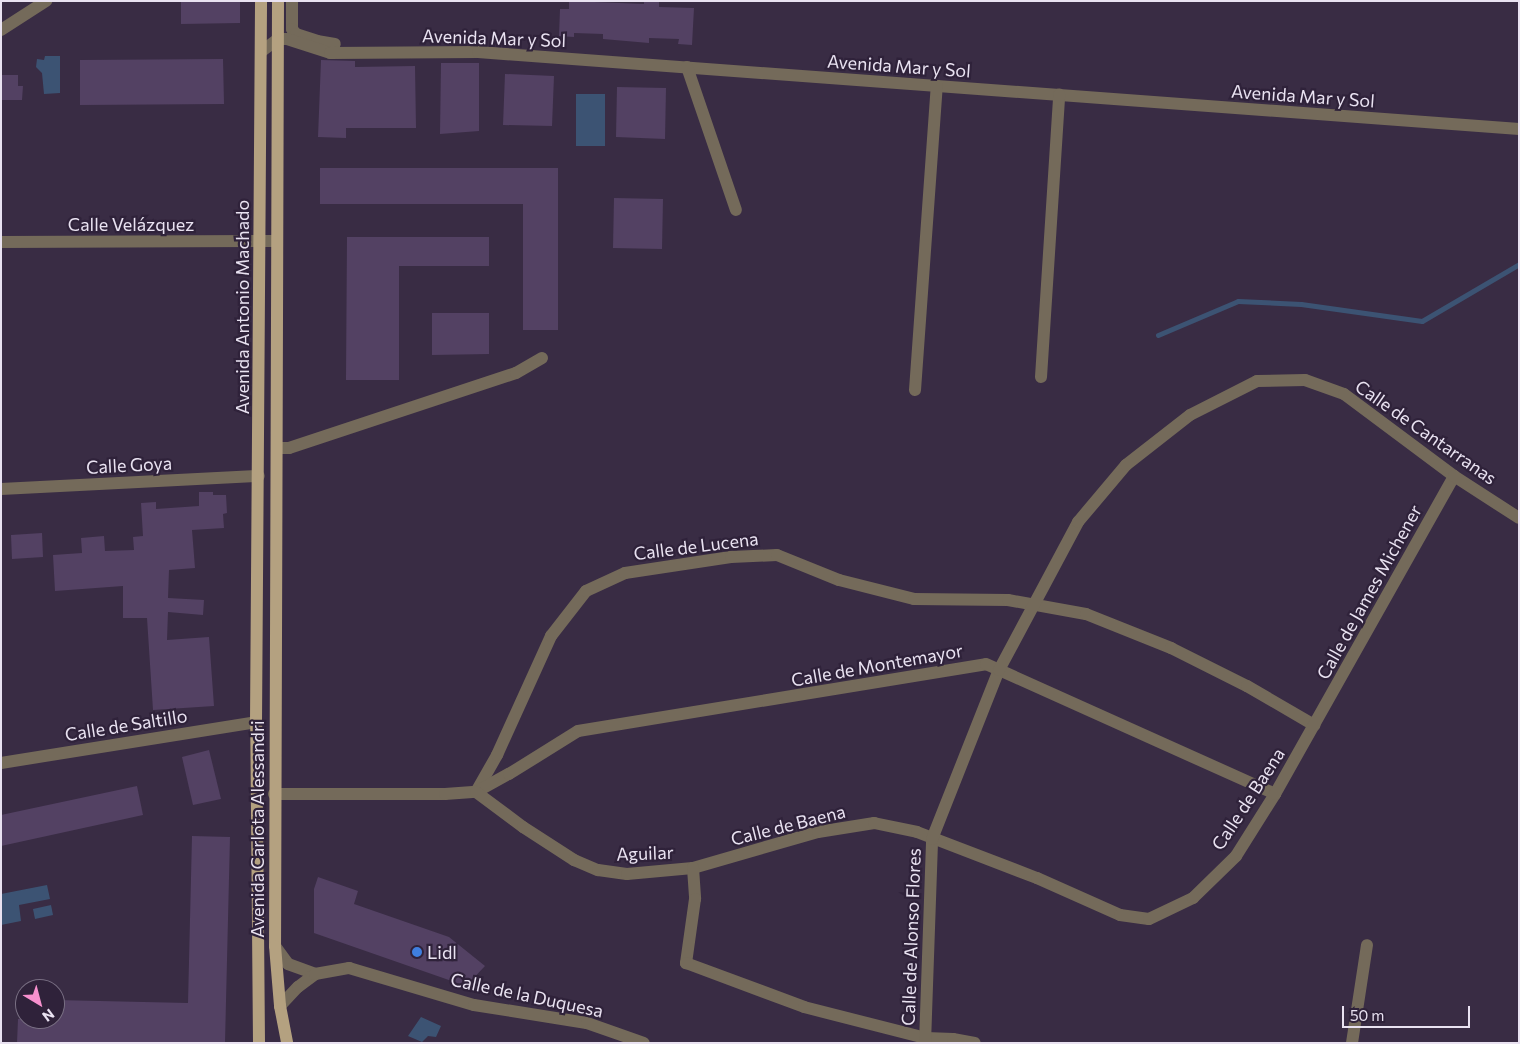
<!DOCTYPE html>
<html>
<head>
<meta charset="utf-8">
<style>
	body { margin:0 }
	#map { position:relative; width:1520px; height:1044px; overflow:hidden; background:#392c44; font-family:Commissioner,sans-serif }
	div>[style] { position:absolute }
	.water>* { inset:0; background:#3c5373 }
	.stream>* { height:5px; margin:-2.5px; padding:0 2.5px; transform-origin:2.5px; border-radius:2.5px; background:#3c5373 }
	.building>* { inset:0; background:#534163 }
	.minor>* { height:12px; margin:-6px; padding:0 6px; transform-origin:6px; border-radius:6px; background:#746a5a }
	.major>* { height:12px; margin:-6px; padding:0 6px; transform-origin:6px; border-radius:6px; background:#b4a180 }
	.dots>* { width:14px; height:14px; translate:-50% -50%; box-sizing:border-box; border:2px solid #2f223a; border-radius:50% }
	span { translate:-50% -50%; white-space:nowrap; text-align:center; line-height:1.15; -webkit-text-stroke:4.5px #2f223a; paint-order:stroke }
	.street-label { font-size:18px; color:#e9e2f1 }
	.poi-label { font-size:18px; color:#e9e2f1 }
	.left { translate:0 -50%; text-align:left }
	.frame { position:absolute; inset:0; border:2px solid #e9e2f1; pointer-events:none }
	.north { position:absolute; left:15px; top:979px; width:50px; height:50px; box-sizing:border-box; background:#2f223a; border:1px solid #796f83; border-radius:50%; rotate:143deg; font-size:14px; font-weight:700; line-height:20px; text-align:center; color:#e9e2f1 }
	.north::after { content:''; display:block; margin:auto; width:18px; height:22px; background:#f790ce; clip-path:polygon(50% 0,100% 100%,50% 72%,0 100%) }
	.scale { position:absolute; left:1342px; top:1006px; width:128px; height:22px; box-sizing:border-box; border:2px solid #e9e2f1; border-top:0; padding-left:6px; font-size:15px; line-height:18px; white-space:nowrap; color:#e9e2f1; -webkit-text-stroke:4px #2f223a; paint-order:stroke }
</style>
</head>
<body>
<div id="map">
	<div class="water">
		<div style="clip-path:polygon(45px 56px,60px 56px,60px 93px,44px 94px,42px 73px,36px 67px,37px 59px,44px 60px)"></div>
		<div style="clip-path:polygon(576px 94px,605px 94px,605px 146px,576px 146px)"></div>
		<div style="clip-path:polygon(47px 885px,50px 899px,19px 905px,21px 921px,1px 925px,1px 894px)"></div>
		<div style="clip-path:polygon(51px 905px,53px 915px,35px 919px,33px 909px)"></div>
		<div style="clip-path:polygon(421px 1017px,441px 1026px,436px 1037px,428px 1036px,422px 1042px,408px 1036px)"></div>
	</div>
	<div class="stream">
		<div style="left:1158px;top:335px;width:87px;rotate:-23deg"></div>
		<div style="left:1238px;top:301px;width:63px;rotate:2.7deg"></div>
		<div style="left:1301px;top:304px;width:122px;rotate:8deg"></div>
		<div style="left:1422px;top:321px;width:113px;rotate:-30.4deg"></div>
	</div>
	<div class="building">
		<div style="clip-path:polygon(181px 1px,240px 1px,240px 23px,181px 24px)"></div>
		<div style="clip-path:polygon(569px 1px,644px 4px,644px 2px,659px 2px,659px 7px,694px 8px,692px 45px,678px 44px,679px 39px,649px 38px,649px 43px,603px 39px,603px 34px,574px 33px,574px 37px,559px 36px,560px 9px,569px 9px)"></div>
		<div style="clip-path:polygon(223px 59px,224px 104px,80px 105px,80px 60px)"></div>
		<div style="clip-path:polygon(321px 60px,355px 61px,355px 67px,415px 66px,416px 128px,346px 128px,346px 138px,318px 137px)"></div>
		<div style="clip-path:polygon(441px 63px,479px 63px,479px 131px,440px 134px)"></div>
		<div style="clip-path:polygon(505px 74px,554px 76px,552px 126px,503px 125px)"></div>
		<div style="clip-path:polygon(1px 75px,18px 75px,18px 86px,23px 86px,22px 100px,1px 100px)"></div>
		<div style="clip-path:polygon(617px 87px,666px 88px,665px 139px,616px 137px)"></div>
		<div style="clip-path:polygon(320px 168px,558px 168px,558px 330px,523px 330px,523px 204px,320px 204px)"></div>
		<div style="clip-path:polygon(614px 198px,663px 199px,662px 249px,613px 248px)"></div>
		<div style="clip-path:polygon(347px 237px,489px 237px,489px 266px,399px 266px,399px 380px,346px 380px)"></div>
		<div style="clip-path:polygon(432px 313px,489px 313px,489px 354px,432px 355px)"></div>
		<div style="clip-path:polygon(199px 492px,213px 492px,213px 495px,226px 495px,227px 513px,223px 514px,224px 528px,192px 530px,195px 568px,169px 570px,168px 598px,204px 600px,203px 615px,168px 612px,167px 640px,209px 637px,214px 706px,153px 710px,147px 618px,123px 618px,123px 586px,55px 591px,53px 555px,82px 553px,81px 538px,104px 536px,105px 551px,134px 550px,133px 537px,143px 536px,141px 503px,156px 502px,156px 509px,199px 506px)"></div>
		<div style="clip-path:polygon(42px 533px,43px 557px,12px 559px,11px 535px)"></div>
		<div style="clip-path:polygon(209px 750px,221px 799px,193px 805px,182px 757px)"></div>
		<div style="clip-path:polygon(137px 786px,143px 815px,1px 846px,1px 815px)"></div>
		<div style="clip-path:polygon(192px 836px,230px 837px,225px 1043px,17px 1043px,18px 1019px,55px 1019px,55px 1000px,188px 1003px)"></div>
		<div style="clip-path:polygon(318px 877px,358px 891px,354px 904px,449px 937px,485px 966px,466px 986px,314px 933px,314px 889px)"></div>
	</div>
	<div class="minor">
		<div style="left:292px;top:1px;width:28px;rotate:90deg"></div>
		<div style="left:292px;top:29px;width:6px;rotate:51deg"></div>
		<div style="left:296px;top:34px;width:22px;rotate:18deg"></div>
		<div style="left:317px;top:41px;width:18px;rotate:9deg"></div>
		<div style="left:1px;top:30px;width:54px;rotate:-32.8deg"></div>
		<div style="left:262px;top:51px;width:20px;rotate:-37deg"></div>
		<div style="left:278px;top:39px;width:9px"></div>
		<div style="left:287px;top:39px;width:45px;rotate:18deg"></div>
		<div style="left:330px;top:53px;width:148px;rotate:-0.4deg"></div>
		<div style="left:478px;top:52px;width:1044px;rotate:4.23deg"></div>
		<div style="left:687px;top:67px;width:151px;rotate:71.1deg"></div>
		<div style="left:1px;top:242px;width:276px;rotate:-0.2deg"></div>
		<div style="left:1041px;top:377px;width:283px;rotate:-86.3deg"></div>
		<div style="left:915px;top:390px;width:305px;rotate:-85.9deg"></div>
		<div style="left:277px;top:448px;width:12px"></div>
		<div style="left:289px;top:448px;width:239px;rotate:-18.3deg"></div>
		<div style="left:516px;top:373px;width:30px;rotate:-30deg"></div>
		<div style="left:1px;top:489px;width:258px;rotate:-2.9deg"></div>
		<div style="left:1px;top:763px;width:258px;rotate:-9.1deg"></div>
		<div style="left:476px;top:792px;width:43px;rotate:-60.4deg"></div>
		<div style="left:497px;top:755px;width:131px;rotate:-65.6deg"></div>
		<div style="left:551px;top:636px;width:57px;rotate:-52.1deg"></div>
		<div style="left:586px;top:591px;width:43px;rotate:-24.8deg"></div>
		<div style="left:625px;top:573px;width:107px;rotate:-8.6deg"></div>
		<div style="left:731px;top:557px;width:46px;rotate:-2.5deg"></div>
		<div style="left:777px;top:555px;width:67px;rotate:22deg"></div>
		<div style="left:839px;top:580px;width:77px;rotate:14.2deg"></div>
		<div style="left:914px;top:599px;width:94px;rotate:0.6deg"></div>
		<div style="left:1008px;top:600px;width:79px;rotate:10.2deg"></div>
		<div style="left:1086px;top:614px;width:92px;rotate:21.8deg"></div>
		<div style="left:1171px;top:648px;width:85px;rotate:26.6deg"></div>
		<div style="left:1247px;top:686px;width:78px;rotate:30.2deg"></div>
		<div style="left:476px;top:792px;width:38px;rotate:-29deg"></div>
		<div style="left:509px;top:774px;width:81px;rotate:-31.9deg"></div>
		<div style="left:578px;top:731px;width:413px;rotate:-9.3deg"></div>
		<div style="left:986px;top:664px;width:317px;rotate:24.2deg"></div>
		<div style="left:274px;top:794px;width:171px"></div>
		<div style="left:445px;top:794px;width:31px;rotate:-4deg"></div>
		<div style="left:476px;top:792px;width:59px;rotate:36.7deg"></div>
		<div style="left:523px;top:827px;width:61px;rotate:32.9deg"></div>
		<div style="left:574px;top:860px;width:26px;rotate:23deg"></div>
		<div style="left:598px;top:870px;width:29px;rotate:8deg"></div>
		<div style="left:627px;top:874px;width:66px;rotate:-5.2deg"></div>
		<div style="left:693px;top:868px;width:130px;rotate:-16.1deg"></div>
		<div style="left:818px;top:832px;width:57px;rotate:-9.1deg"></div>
		<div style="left:874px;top:823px;width:44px;rotate:11.8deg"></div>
		<div style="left:917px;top:832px;width:129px;rotate:21deg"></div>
		<div style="left:1037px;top:878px;width:91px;rotate:24deg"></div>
		<div style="left:1120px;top:915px;width:29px;rotate:8deg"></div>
		<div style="left:1149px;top:919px;width:49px;rotate:-25.5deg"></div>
		<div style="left:1193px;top:898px;width:60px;rotate:-44.3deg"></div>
		<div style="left:1236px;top:856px;width:73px;rotate:-57.8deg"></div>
		<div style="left:1275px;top:794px;width:365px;rotate:-60.6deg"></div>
		<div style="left:693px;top:868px;width:31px;rotate:86deg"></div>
		<div style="left:695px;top:899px;width:65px;rotate:98deg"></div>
		<div style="left:686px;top:963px;width:126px;rotate:20.4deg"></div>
		<div style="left:804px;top:1007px;width:126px;rotate:14.3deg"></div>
		<div style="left:926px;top:1038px;width:27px;rotate:2deg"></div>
		<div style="left:953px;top:1039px;width:22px;rotate:10deg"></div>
		<div style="left:275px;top:946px;width:22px;rotate:54deg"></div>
		<div style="left:288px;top:964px;width:29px;rotate:20deg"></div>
		<div style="left:280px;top:1006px;width:26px;rotate:-47deg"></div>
		<div style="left:298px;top:987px;width:21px;rotate:-37deg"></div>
		<div style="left:315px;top:974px;width:35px;rotate:-10deg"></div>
		<div style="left:349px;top:968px;width:130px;rotate:16.5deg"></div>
		<div style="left:474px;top:1005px;width:114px;rotate:9.1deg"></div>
		<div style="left:587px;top:1023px;width:60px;rotate:19.3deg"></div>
		<div style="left:925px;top:1043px;width:204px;rotate:-88deg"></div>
		<div style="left:932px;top:839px;width:182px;rotate:-68.4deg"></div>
		<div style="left:999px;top:670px;width:168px;rotate:-61.9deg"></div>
		<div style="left:1078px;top:522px;width:75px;rotate:-49.9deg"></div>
		<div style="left:1126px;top:465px;width:81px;rotate:-38deg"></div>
		<div style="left:1190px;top:415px;width:75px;rotate:-26.9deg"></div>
		<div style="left:1257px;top:381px;width:48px;rotate:-1.2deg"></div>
		<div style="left:1305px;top:380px;width:41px;rotate:19.7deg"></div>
		<div style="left:1344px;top:394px;width:137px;rotate:36.7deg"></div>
		<div style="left:1454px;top:476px;width:77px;rotate:32.9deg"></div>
		<div style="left:1352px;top:1043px;width:99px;rotate:-81.3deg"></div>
	</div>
	<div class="major">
		<div style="left:278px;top:1px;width:945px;rotate:90.18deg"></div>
		<div style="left:275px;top:946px;width:60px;rotate:85.2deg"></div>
		<div style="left:280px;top:1006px;width:38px;rotate:79deg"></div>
		<div style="left:259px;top:1043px;width:321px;rotate:-90.5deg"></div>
		<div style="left:256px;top:722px;width:721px;rotate:-89.6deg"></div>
	</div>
	<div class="dots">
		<div style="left:417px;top:952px;background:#3f7fe0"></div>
	</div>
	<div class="street-label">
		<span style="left:494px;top:38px;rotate:2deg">Avenida Mar y Sol</span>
		<span style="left:899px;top:66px;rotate:4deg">Avenida Mar y Sol</span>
		<span style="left:1303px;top:96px;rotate:4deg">Avenida Mar y Sol</span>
		<span style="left:131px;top:224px">Calle Velázquez</span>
		<span style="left:242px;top:307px;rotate:-90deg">Avenida Antonio Machado</span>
		<span style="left:1426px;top:432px;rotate:35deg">Calle de Cantarranas</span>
		<span style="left:129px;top:465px;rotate:-3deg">Calle Goya</span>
		<span style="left:696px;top:546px;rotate:-7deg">Calle de Lucena</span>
		<span style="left:1369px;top:592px;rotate:-61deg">Calle de James Michener</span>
		<span style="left:877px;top:665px;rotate:-10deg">Calle de Montemayor</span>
		<span style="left:126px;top:725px;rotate:-9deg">Calle de Saltillo</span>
		<span style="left:1248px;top:799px;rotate:-57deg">Calle de Baena</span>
		<span style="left:788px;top:825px;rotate:-14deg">Calle de Baena</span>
		<span style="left:257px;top:829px;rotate:-90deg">Avenida Carlota Alessandri</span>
		<span style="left:645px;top:853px;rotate:-2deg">Aguilar</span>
		<span style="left:911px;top:937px;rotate:-88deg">Calle de Alonso Flores</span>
		<span style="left:527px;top:995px;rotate:12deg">Calle de la Duquesa</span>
	</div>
	<div class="poi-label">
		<span class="left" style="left:427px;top:952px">Lidl</span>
	</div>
	<div class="frame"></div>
	<div class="north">N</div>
	<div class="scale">50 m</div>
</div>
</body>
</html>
